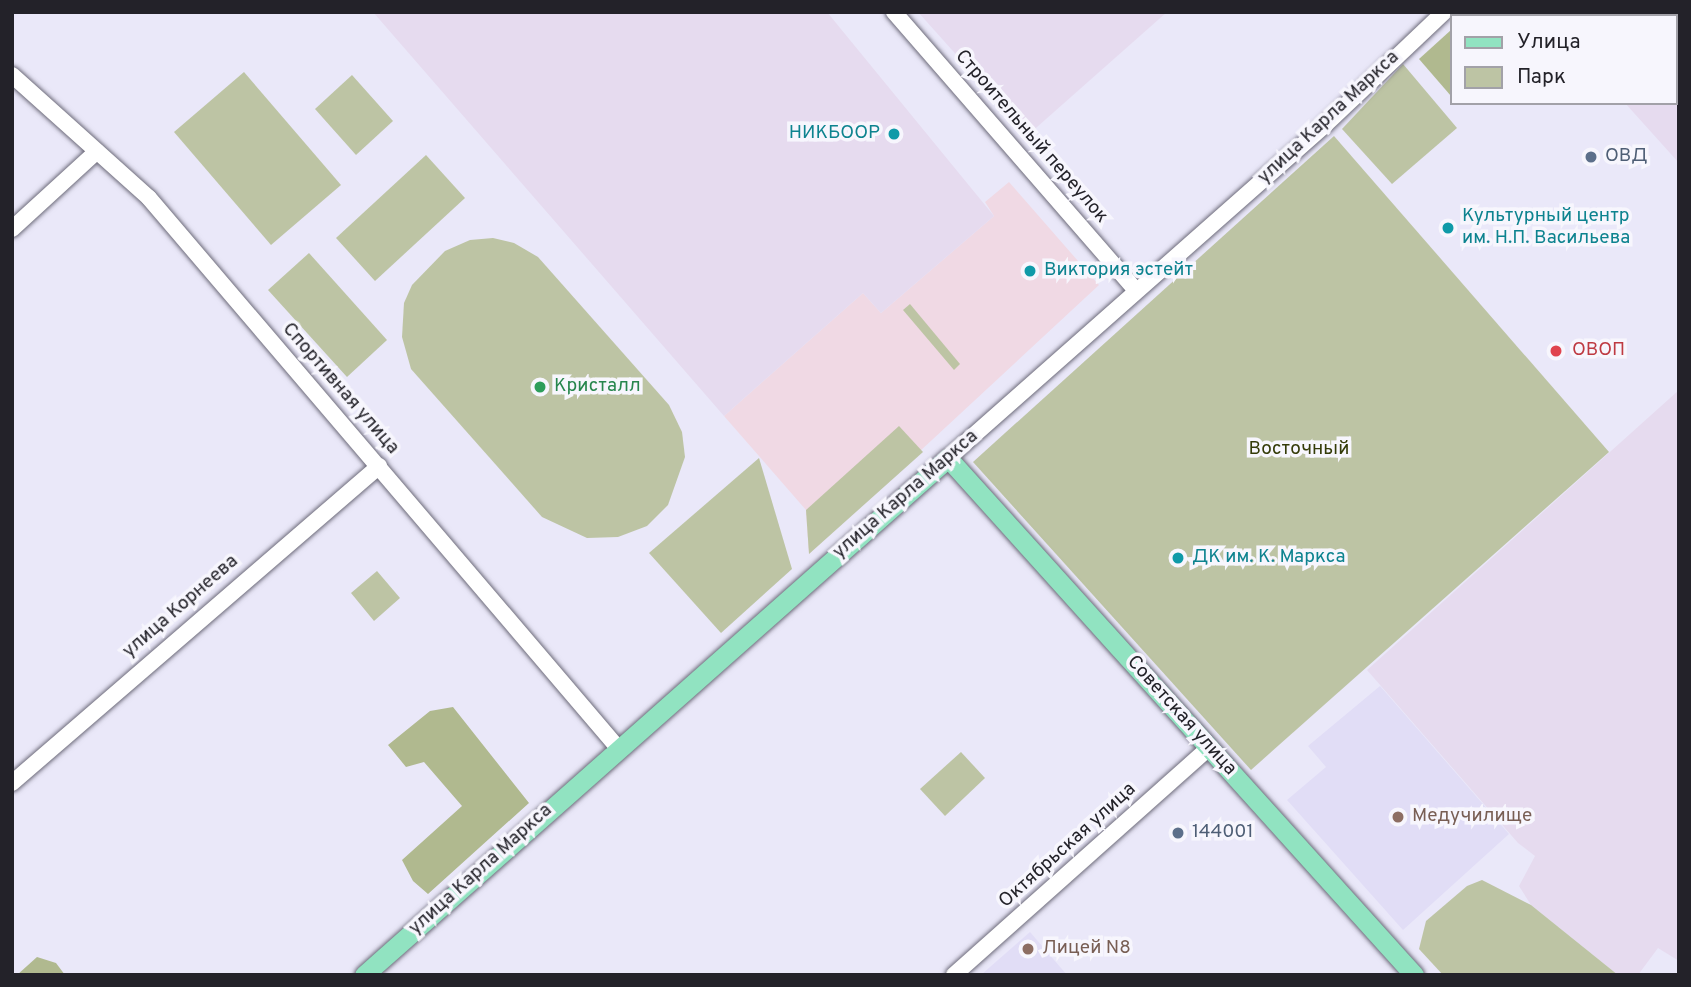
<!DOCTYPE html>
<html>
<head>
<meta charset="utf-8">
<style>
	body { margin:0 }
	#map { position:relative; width:1691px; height:987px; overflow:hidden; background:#eae8f9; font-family:Overpass,sans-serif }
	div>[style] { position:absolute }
	.commercial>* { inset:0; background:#f0d9e4 }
	.industrial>* { inset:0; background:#e6dbef }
	.built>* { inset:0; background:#e1ddf6 }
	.green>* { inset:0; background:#bdc4a4 }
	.forest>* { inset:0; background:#b0b98f }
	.roads { filter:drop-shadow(0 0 2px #6d6b7a) drop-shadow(0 0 2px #6d6b7a) }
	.minor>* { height:16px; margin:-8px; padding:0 8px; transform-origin:8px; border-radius:8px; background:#fff }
	.major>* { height:19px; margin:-9.5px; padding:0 9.5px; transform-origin:9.5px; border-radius:9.5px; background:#91e3c1 }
	.rail>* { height:4.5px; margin-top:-2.25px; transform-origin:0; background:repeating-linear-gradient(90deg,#4b4a53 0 3.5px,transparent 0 10.5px) }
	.dots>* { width:19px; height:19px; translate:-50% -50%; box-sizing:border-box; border:4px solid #f7f6fd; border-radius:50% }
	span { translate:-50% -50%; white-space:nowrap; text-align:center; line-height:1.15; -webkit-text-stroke:7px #f7f6fd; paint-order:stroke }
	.street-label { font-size:19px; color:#232229 }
	.culture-label { font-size:19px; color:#0d838f }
	.right { translate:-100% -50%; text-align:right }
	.left { translate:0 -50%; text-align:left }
	.service-label { font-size:19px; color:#4e5e75 }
	.health-label { font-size:19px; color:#be3a42 }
	.leisure-label { font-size:19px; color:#27864d }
	.park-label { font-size:19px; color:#343b08 }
	.education-label { font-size:19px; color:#785e54 }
	.frame { position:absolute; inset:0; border:14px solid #232229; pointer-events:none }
	.legend { position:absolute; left:1450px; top:14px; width:228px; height:91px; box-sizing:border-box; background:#f7f6fd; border:2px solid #a2a1a8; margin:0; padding:9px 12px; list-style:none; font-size:21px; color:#232229 }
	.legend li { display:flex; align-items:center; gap:14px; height:35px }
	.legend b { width:35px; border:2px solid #a2a1a8 }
</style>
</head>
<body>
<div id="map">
	<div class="commercial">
		<div style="clip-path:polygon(1009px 182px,1099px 285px,809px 554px,806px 510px,724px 416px,863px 293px,881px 313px,994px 216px,985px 202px)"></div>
	</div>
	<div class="industrial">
		<div style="clip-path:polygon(373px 12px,827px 12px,994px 216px,881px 313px,863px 293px,724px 416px)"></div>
		<div style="clip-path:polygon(918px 12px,1167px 12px,1028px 135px)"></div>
		<div style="clip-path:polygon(1544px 12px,1679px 12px,1679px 163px,1625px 103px,1675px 103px,1675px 16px)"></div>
		<div style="clip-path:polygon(1679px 390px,1679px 961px,1658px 948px,1638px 975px,1618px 975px,1531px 905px,1519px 886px,1535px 856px,1518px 843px,1367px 670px)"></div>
	</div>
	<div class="built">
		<div style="clip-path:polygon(1380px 686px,1509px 834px,1403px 930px,1287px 800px,1326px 767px,1308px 746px)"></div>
		<div style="clip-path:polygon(1030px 932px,1067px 975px,981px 975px,990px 967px)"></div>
	</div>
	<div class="green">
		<div style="clip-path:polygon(1403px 64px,1457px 128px,1392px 184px,1342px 129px)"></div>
		<div style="clip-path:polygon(244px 72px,341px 185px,271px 245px,174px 132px)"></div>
		<div style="clip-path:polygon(352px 75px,393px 121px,356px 155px,315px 109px)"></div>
		<div style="clip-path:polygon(1334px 136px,1609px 452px,1251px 770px,973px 462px)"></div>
		<div style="clip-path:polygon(426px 155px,465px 198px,375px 281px,336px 238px)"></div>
		<div style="clip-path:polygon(493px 238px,514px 243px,538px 257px,669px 405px,682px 432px,685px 457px,668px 505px,647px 526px,618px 537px,587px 538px,542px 517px,411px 369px,402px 337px,404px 303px,412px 285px,445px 251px,470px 240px)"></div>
		<div style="clip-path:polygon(309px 253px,387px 340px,347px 377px,268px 290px)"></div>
		<div style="clip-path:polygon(910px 304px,960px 364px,954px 370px,903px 310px)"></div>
		<div style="clip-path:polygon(899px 426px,923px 452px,809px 554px,806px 510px)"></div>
		<div style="clip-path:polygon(759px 458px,792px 569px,721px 633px,649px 553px)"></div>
		<div style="clip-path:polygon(377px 571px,400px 598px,374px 621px,351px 593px)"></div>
		<div style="clip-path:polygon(961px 752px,985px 778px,945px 816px,920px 789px)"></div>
		<div style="clip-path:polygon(1482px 880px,1531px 905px,1618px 975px,1443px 975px,1419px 949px,1426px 921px,1467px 886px)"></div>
	</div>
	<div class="forest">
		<div style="clip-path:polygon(1451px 30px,1451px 96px,1419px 59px)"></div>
		<div style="clip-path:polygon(453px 707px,529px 803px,428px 894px,413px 881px,402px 860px,462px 806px,424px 762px,406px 767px,388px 745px,430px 711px)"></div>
		<div style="clip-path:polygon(37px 957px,56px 963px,65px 975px,17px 975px)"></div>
	</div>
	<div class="roads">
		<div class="minor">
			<div style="left:894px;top:12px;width:369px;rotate:49deg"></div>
			<div style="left:12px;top:75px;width:184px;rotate:41.9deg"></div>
			<div style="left:149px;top:198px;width:723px;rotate:49.54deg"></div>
			<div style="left:12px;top:229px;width:115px;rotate:-42.5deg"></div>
			<div style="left:948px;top:458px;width:503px;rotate:-41.45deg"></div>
			<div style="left:1325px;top:125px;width:164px;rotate:-43.5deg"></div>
			<div style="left:12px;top:783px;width:485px;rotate:-40.8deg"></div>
			<div style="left:954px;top:975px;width:341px;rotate:-41.7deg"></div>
		</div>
		<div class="major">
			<div style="left:364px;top:975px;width:780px;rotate:-41.52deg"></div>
			<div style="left:948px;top:458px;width:696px;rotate:47.97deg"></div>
		</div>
	</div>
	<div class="rail">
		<div style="left:1656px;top:12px;width:8px;rotate:30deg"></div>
		<div style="left:1675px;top:22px;width:4px;rotate:27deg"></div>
	</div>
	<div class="dots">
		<div style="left:894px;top:134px;background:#0f9aa8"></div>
		<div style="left:1591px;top:157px;background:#5c6f8a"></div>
		<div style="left:1448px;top:228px;background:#0f9aa8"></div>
		<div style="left:1030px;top:271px;background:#0f9aa8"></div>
		<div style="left:1556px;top:351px;background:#e0444e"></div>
		<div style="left:540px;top:387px;background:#2e9e5b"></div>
		<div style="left:1178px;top:558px;background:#0f9aa8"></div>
		<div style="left:1398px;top:817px;background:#8d6e63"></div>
		<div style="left:1178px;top:833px;background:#5c6f8a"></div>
		<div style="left:1028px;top:949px;background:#8d6e63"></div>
	</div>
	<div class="street-label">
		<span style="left:1329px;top:118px;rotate:-43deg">улица Карла Маркса</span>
		<span style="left:1031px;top:137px;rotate:49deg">Строительный переулок</span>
		<span style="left:340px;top:389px;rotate:49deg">Спортивная улица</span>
		<span style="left:906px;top:495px;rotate:-41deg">улица Карла Маркса</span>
		<span style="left:181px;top:607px;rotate:-41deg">улица Корнеева</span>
		<span style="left:1181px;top:716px;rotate:48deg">Советская улица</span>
		<span style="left:1068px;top:846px;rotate:-42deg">Октябрьская улица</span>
		<span style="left:481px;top:870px;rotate:-42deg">улица Карла Маркса</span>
	</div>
	<div class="culture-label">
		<span class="right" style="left:880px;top:134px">НИКБООР</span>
		<span class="left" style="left:1462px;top:228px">Культурный центр<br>им. Н.П. Васильева</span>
		<span class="left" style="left:1044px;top:271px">Виктория эстейт</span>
		<span class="left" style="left:1192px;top:558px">ДК им. К. Маркса</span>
	</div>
	<div class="service-label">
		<span class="left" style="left:1605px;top:157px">ОВД</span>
		<span class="left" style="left:1192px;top:833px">144001</span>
	</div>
	<div class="health-label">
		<span class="left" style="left:1572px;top:351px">ОВОП</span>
	</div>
	<div class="leisure-label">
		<span class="left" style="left:554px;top:387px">Кристалл</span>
	</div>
	<div class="park-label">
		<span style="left:1299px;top:450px">Восточный</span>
	</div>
	<div class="education-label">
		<span class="left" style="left:1412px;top:817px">Медучилище</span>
		<span class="left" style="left:1042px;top:949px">Лицей N8</span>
	</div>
	<div class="frame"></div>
	<ul class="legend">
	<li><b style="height:9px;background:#91e3c1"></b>Улица</li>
	<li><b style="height:19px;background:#bdc4a4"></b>Парк</li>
	</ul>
</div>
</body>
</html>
